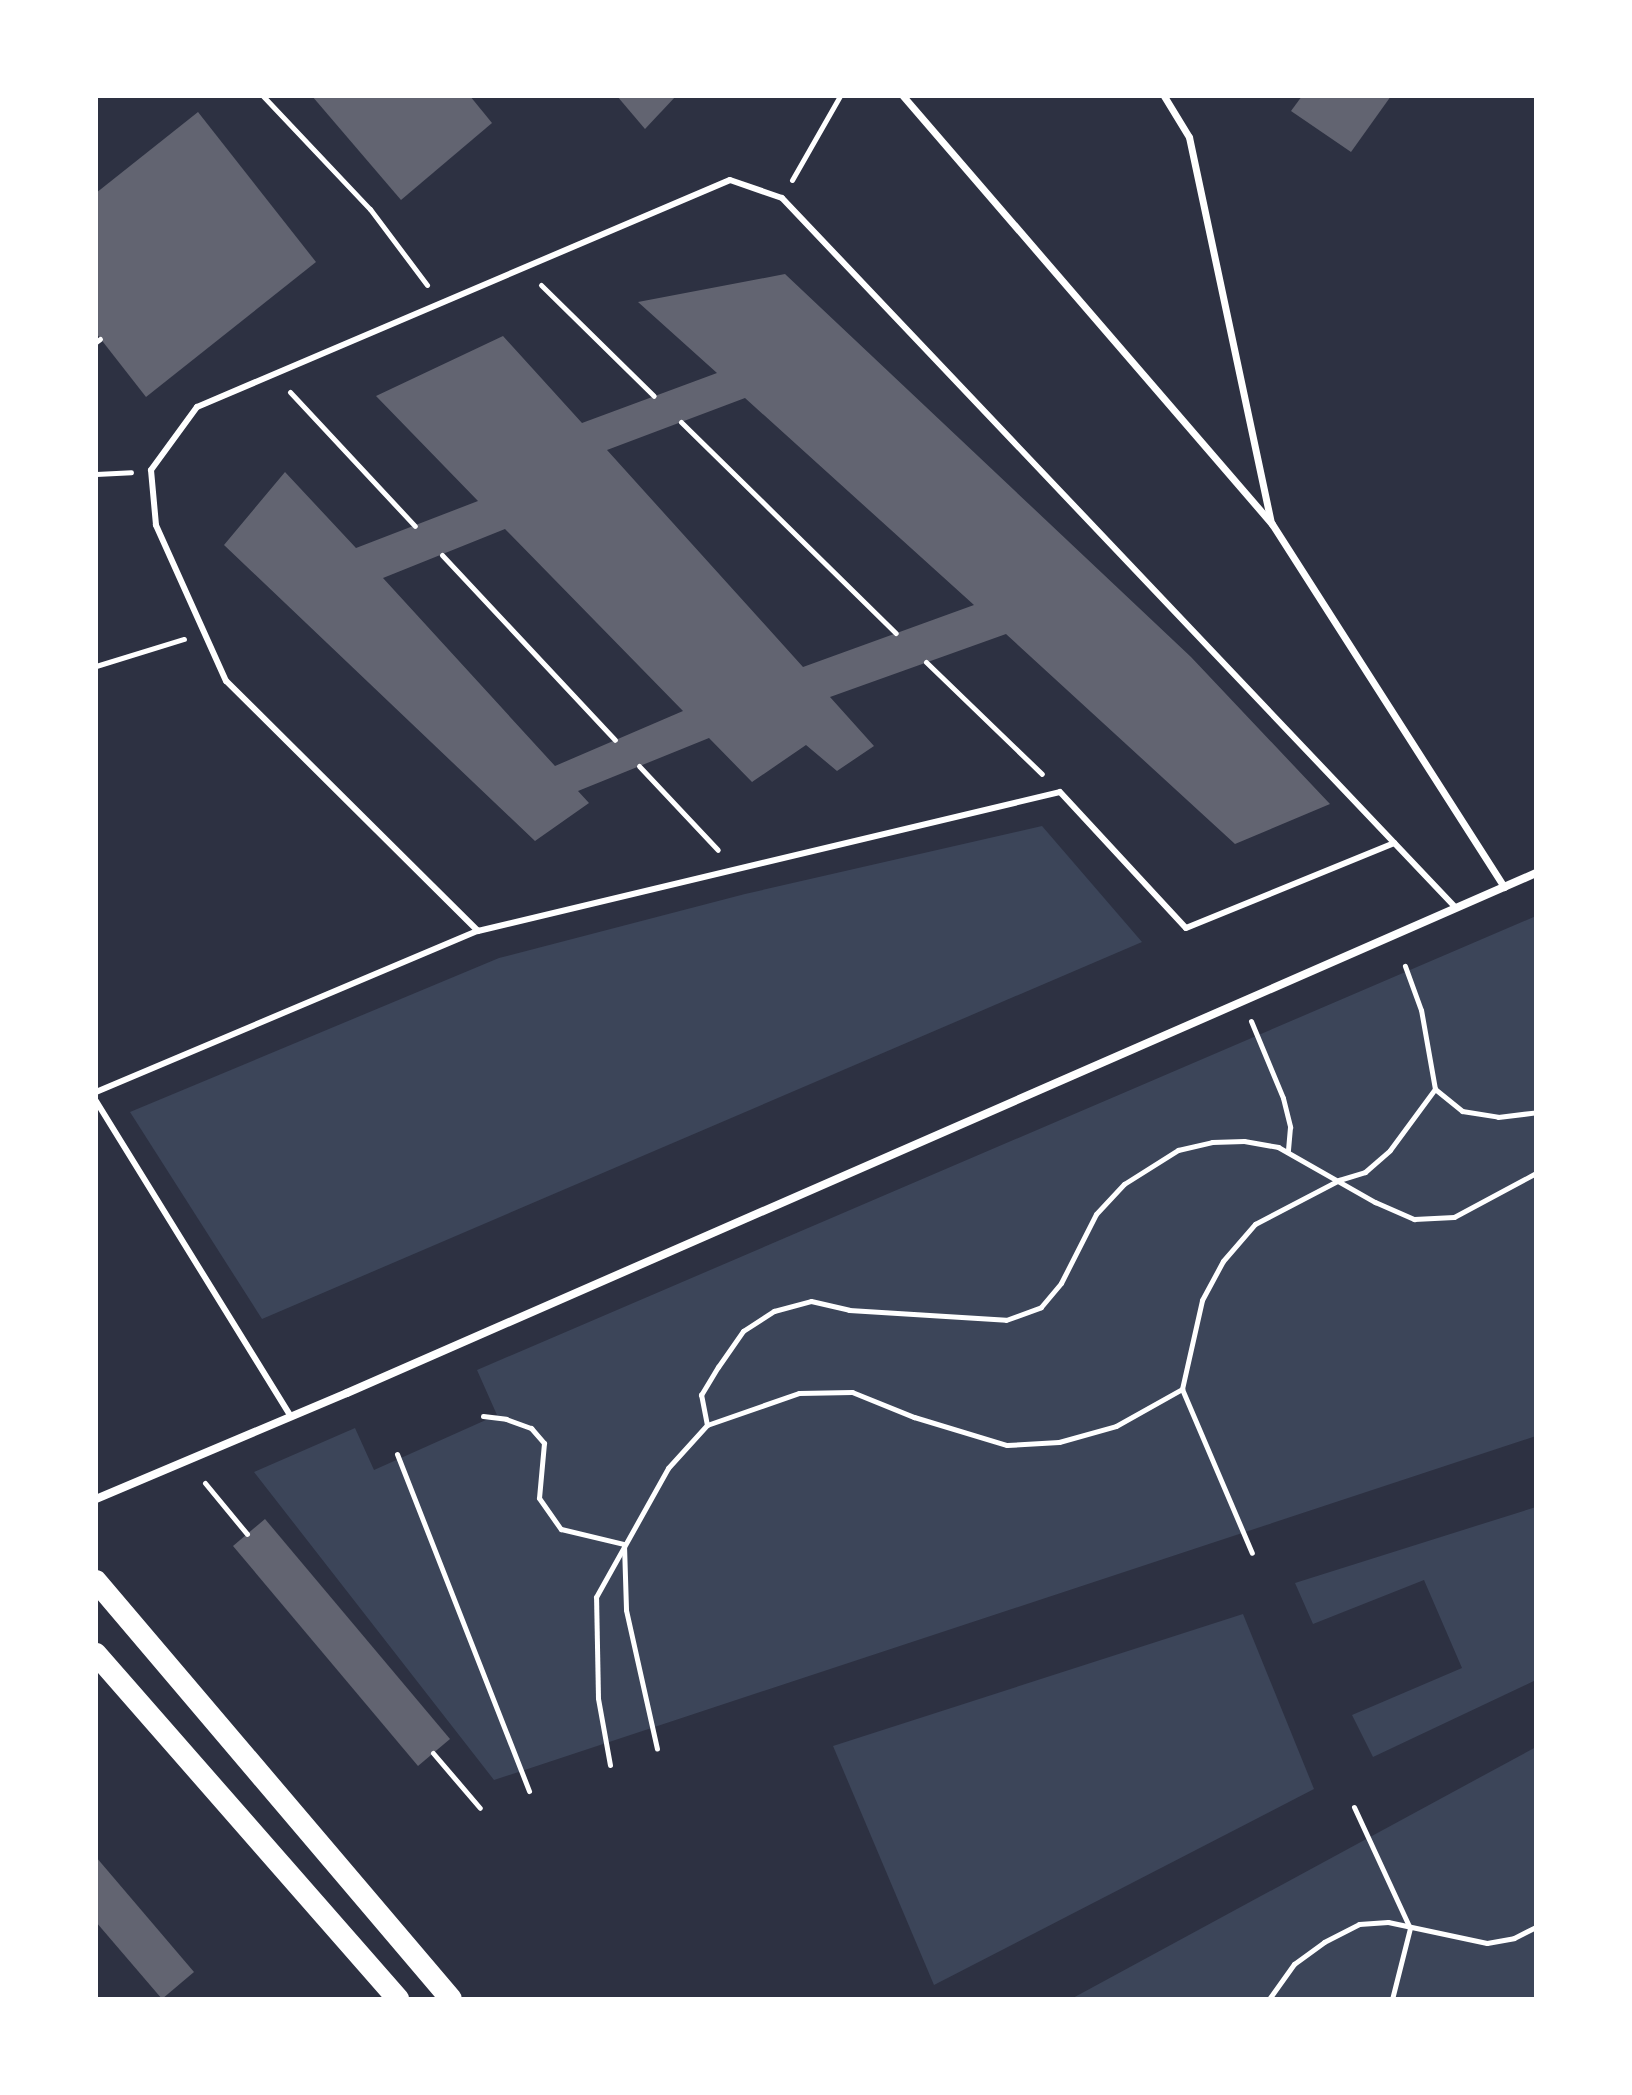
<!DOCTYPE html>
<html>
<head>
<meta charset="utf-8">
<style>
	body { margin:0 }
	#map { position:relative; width:1632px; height:2095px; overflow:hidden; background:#2d3142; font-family:"Space Grotesk",sans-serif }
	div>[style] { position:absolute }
	.green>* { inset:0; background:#3c4559 }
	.building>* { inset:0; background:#626471 }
	.path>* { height:5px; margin:-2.5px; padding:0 2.5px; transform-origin:2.5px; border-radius:2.5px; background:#fff }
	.service>* { height:6px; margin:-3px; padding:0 3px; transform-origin:3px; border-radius:3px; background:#fff }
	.pedestrian>* { height:7px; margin:-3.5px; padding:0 3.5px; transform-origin:3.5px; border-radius:3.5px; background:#fff }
	.minor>* { height:8px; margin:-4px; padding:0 4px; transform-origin:4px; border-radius:4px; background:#fff }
	.trunk>* { height:22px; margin:-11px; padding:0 11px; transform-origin:11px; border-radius:11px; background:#fff }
	span { translate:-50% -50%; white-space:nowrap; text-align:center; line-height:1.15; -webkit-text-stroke:8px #fff; paint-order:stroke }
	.frame { position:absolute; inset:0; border:98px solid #fff; pointer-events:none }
</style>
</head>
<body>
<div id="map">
	<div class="green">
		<div style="clip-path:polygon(1042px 826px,1142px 942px,262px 1319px,130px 1112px,499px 958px,745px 894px)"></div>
		<div style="clip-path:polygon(1536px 916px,1536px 1436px,494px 1780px,254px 1472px,355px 1428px,374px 1470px,497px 1415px,477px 1370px)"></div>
		<div style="clip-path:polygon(1536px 1507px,1536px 1680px,1373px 1757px,1352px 1715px,1462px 1668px,1424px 1580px,1313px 1624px,1295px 1583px)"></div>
		<div style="clip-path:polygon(1243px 1614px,1314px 1789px,934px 1985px,833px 1746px)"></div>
		<div style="clip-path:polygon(1536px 1747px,1536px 1999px,1071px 1999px)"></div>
	</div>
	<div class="building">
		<div style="clip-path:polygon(312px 96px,470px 96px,492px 123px,401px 200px)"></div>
		<div style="clip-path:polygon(617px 96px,676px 96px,645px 129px)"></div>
		<div style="clip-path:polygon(1302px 96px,1391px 96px,1351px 152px,1291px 111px)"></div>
		<div style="clip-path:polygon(198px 112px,316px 262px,146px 397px,96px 333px,96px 193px)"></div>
		<div style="clip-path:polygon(evenodd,785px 274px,1191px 657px,1330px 804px,1235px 844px,1006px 634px,830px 697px,874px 746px,837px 771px,806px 745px,752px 782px,709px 738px,578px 791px,589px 803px,535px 841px,224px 545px,285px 472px,356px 548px,478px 501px,376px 396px,503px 336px,582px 423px,717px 373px,638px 302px,785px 274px,745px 398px,974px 605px,803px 667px,607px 450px,745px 398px,785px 274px,505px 529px,683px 711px,555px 766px,383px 578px,505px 529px)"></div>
		<div style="clip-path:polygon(265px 1519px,450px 1739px,418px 1766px,233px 1546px)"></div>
		<div style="clip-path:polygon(96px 1857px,194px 1972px,162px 1999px,96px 1922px)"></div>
	</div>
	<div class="path">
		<div style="left:263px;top:96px;width:156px;rotate:46.6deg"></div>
		<div style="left:370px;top:209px;width:95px;rotate:53.1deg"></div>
		<div style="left:792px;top:180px;width:97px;rotate:-60.3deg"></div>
		<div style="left:541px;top:285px;width:158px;rotate:44.5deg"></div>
		<div style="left:96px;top:342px;width:5px;rotate:-37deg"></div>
		<div style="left:290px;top:392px;width:183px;rotate:47deg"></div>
		<div style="left:681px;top:422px;width:301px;rotate:44.5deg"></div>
		<div style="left:96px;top:474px;width:35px;rotate:-3deg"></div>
		<div style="left:442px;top:555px;width:253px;rotate:46.9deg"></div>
		<div style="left:926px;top:662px;width:161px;rotate:44deg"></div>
		<div style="left:96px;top:666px;width:92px;rotate:-17.1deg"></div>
		<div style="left:639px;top:766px;width:115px;rotate:46.8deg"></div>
		<div style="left:1251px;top:1021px;width:83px;rotate:67.4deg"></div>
		<div style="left:1283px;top:1098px;width:30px;rotate:76deg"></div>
		<div style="left:1290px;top:1127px;width:25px;rotate:95deg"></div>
		<div style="left:1435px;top:1089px;width:35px;rotate:39deg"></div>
		<div style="left:1462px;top:1111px;width:36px;rotate:9deg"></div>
		<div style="left:1498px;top:1117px;width:38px;rotate:-7deg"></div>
		<div style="left:1182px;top:1389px;width:178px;rotate:66.9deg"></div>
		<div style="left:483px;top:1416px;width:23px;rotate:7deg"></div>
		<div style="left:506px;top:1419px;width:27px;rotate:20deg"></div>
		<div style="left:531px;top:1428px;width:20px;rotate:49deg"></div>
		<div style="left:544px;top:1443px;width:55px;rotate:95.2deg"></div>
		<div style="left:539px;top:1498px;width:38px;rotate:55deg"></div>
		<div style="left:561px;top:1529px;width:65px;rotate:13.4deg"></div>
		<div style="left:707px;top:1425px;width:31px;rotate:-101deg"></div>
		<div style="left:701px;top:1395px;width:33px;rotate:-59deg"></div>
		<div style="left:718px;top:1367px;width:44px;rotate:-55.2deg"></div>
		<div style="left:743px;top:1331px;width:37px;rotate:-33deg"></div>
		<div style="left:774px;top:1311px;width:38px;rotate:-15deg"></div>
		<div style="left:811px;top:1301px;width:39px;rotate:13deg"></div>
		<div style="left:849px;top:1310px;width:157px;rotate:3.6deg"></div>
		<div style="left:1006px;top:1320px;width:37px;rotate:-20deg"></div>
		<div style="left:1041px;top:1307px;width:31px;rotate:-50deg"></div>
		<div style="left:1061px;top:1283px;width:77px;rotate:-63.1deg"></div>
		<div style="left:1096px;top:1214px;width:41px;rotate:-47deg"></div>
		<div style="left:1124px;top:1184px;width:64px;rotate:-32.2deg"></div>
		<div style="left:1178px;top:1150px;width:35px;rotate:-13deg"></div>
		<div style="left:1212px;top:1142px;width:32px;rotate:-2deg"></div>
		<div style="left:1244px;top:1141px;width:35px;rotate:10deg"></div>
		<div style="left:1278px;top:1147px;width:112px;rotate:29.6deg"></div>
		<div style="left:1375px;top:1202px;width:43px;rotate:23.6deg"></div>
		<div style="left:1414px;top:1219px;width:40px;rotate:-2.9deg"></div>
		<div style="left:1454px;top:1217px;width:93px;rotate:-28.2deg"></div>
		<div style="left:397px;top:1454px;width:362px;rotate:68.6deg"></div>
		<div style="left:205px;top:1483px;width:66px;rotate:50.5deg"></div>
		<div style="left:624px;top:1545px;width:65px;rotate:88.2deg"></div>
		<div style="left:626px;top:1610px;width:142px;rotate:77.4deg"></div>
		<div style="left:433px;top:1753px;width:72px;rotate:49.5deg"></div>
		<div style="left:610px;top:1765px;width:68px;rotate:-100.2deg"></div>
		<div style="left:598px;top:1698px;width:101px;rotate:-91.1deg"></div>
		<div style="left:596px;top:1597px;width:148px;rotate:-60.8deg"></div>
		<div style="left:668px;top:1468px;width:58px;rotate:-47.8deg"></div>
		<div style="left:707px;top:1425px;width:97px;rotate:-19.2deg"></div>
		<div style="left:799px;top:1393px;width:53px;rotate:-1.1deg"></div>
		<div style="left:852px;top:1392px;width:67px;rotate:22deg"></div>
		<div style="left:914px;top:1417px;width:97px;rotate:16.8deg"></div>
		<div style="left:1007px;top:1445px;width:52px;rotate:-3.3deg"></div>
		<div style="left:1059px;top:1442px;width:59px;rotate:-15.7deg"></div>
		<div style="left:1116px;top:1426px;width:76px;rotate:-29.3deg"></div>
		<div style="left:1182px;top:1389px;width:91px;rotate:-77.3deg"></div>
		<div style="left:1202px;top:1300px;width:44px;rotate:-61.7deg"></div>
		<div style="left:1223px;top:1261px;width:49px;rotate:-49.1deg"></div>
		<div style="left:1255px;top:1224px;width:95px;rotate:-27.6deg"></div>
		<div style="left:1339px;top:1180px;width:27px;rotate:-17deg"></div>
		<div style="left:1365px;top:1172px;width:33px;rotate:-41deg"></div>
		<div style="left:1390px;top:1150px;width:76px;rotate:-53.6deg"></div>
		<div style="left:1435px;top:1089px;width:80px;rotate:-100deg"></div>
		<div style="left:1421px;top:1010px;width:47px;rotate:-110deg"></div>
		<div style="left:1354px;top:1807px;width:133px;rotate:65.2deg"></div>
		<div style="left:1410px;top:1928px;width:73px;rotate:104.2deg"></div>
		<div style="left:1269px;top:1999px;width:43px;rotate:-54.5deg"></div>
		<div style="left:1294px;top:1964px;width:37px;rotate:-36deg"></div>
		<div style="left:1324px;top:1942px;width:39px;rotate:-27deg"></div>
		<div style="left:1359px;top:1924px;width:29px;rotate:-4deg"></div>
		<div style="left:1388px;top:1922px;width:101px;rotate:12deg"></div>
		<div style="left:1487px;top:1943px;width:27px;rotate:-10deg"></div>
		<div style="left:1514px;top:1938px;width:25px;rotate:-27deg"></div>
	</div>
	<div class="service">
		<div style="left:478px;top:931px;width:355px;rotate:-135.2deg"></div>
		<div style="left:226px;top:681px;width:171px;rotate:-114.2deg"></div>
		<div style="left:156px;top:525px;width:55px;rotate:-95.2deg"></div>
		<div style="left:151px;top:470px;width:78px;rotate:-53.9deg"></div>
		<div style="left:197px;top:407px;width:579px;rotate:-23.07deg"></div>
		<div style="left:730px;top:180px;width:55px;rotate:19.1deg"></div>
		<div style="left:782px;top:198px;width:979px;rotate:46.49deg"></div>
		<div style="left:96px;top:1092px;width:415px;rotate:-22.9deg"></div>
		<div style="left:478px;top:931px;width:598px;rotate:-13.43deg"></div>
		<div style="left:1060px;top:792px;width:185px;rotate:47.2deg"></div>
		<div style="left:1186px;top:928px;width:225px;rotate:-22.2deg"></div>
		<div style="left:96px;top:1101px;width:371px;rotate:58.3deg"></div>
	</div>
	<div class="pedestrian">
		<div style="left:903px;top:96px;width:565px;rotate:49.23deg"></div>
		<div style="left:1272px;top:524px;width:431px;rotate:57.4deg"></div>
		<div style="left:1164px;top:96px;width:48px;rotate:58.6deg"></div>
		<div style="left:1189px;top:137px;width:394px;rotate:78deg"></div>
	</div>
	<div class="minor">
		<div style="left:96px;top:1499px;width:272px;rotate:-22.9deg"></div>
		<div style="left:347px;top:1393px;width:1298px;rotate:-23.62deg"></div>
	</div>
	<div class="trunk">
		<div style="left:96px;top:1581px;width:548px;rotate:49.66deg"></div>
		<div style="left:96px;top:1654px;width:459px;rotate:48.8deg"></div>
	</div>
	<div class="frame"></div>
</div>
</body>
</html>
